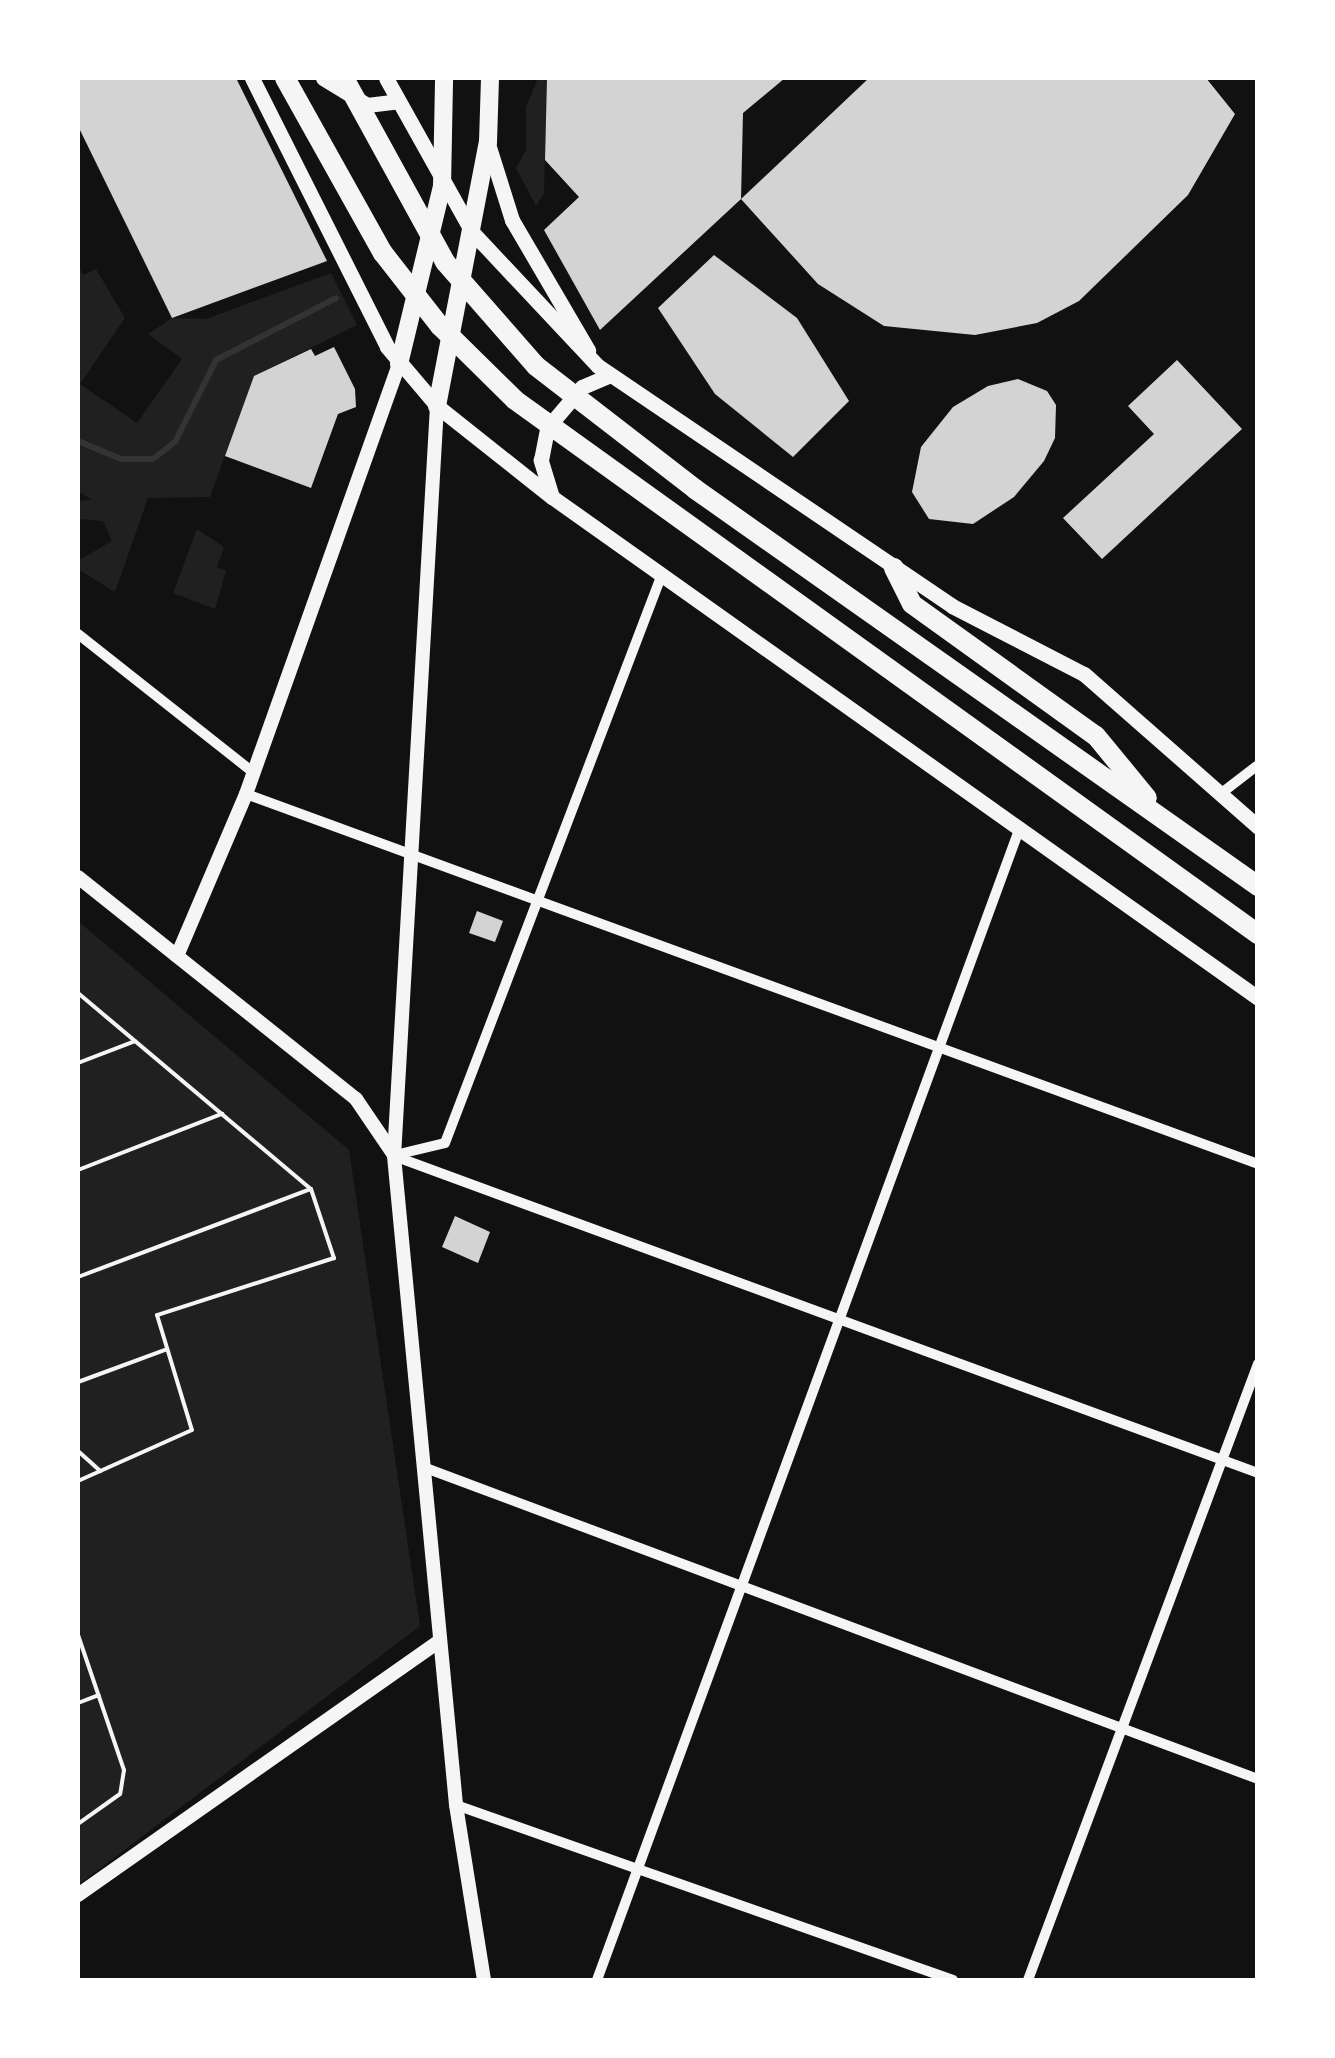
<!DOCTYPE html>
<html>
<head>
<meta charset="utf-8">
<style>
	body { margin:0 }
	#map { position:relative; width:1335px; height:2058px; overflow:hidden; background:#111; font-family:Karla,sans-serif }
	div>[style] { position:absolute }
	.green>* { inset:0; background:#202020 }
	.stream>* { height:6px; margin:-3px; padding:0 3px; transform-origin:3px; border-radius:3px; background:#333 }
	.building>* { inset:0; background:#d3d3d3 }
	.path>* { height:4px; margin:-2px; padding:0 2px; transform-origin:2px; border-radius:2px; background:#f5f5f5 }
	.minor>* { height:10px; margin:-5px; padding:0 5px; transform-origin:5px; border-radius:5px; background:#f5f5f5 }
	.tertiary>* { height:14px; margin:-7px; padding:0 7px; transform-origin:7px; border-radius:7px; background:#f5f5f5 }
	.secondary>* { height:15px; margin:-7.5px; padding:0 7.5px; transform-origin:7.5px; border-radius:7.5px; background:#f5f5f5 }
	.primary>* { height:18px; margin:-9px; padding:0 9px; transform-origin:9px; border-radius:9px; background:#f5f5f5 }
	.motorway>* { height:20px; margin:-10px; padding:0 10px; transform-origin:10px; border-radius:10px; background:#f5f5f5 }
	span { translate:-50% -50%; white-space:nowrap; text-align:center; line-height:1.15; -webkit-text-stroke:9px #fff; paint-order:stroke }
	.frame { position:absolute; inset:0; border:80px solid #fff; pointer-events:none }
</style>
</head>
<body>
<div id="map">
	<div class="green">
		<div style="clip-path:polygon(538px 78px,547px 78px,544px 194px,536px 206px,516px 168px,526px 150px,526px 107px)"></div>
		<div style="clip-path:polygon(78px 265px,83px 275px,96px 269px,125px 318px,80px 384px,137px 423px,182px 359px,148px 334px,172px 318px,206px 319px,331px 273px,357px 325px,254px 376px,210px 497px,148px 498px,115px 592px,78px 569px,78px 561px,112px 541px,103px 521px,78px 519px,78px 501px,92px 500px,78px 491px)"></div>
		<div style="clip-path:polygon(197px 529px,224px 547px,217px 567px,226px 571px,215px 609px,173px 593px)"></div>
		<div style="clip-path:polygon(78px 921px,349px 1150px,420px 1626px,78px 1885px)"></div>
	</div>
	<div class="stream">
		<div style="left:78px;top:441px;width:47px;rotate:22.7deg"></div>
		<div style="left:121px;top:459px;width:32px"></div>
		<div style="left:153px;top:459px;width:28px;rotate:-38deg"></div>
		<div style="left:175px;top:442px;width:92px;rotate:-63.4deg"></div>
		<div style="left:216px;top:360px;width:135px;rotate:-27.3deg"></div>
	</div>
	<div class="building">
		<div style="clip-path:polygon(78px 78px,236px 78px,327px 261px,172px 318px,78px 126px)"></div>
		<div style="clip-path:polygon(547px 78px,785px 78px,743px 113px,741px 199px,869px 78px,1206px 78px,1235px 114px,1188px 195px,1079px 301px,1037px 323px,975px 335px,884px 326px,818px 284px,741px 199px,600px 330px,544px 230px,579px 197px,545px 160px)"></div>
		<div style="clip-path:polygon(714px 255px,797px 318px,849px 401px,793px 457px,715px 394px,658px 308px)"></div>
		<div style="clip-path:polygon(334px 347px,355px 389px,356px 407px,338px 414px,311px 488px,225px 456px,254px 376px,311px 349px,315px 356px)"></div>
		<div style="clip-path:polygon(1177px 360px,1242px 429px,1102px 559px,1063px 518px,1154px 434px,1128px 406px)"></div>
		<div style="clip-path:polygon(1018px 379px,1047px 391px,1056px 405px,1055px 438px,1044px 461px,1014px 497px,973px 524px,929px 519px,912px 492px,921px 447px,953px 407px,988px 386px)"></div>
		<div style="clip-path:polygon(477px 911px,503px 921px,495px 942px,469px 933px)"></div>
		<div style="clip-path:polygon(455px 1216px,490px 1232px,478px 1263px,442px 1247px)"></div>
	</div>
	<div class="path">
		<div style="left:78px;top:993px;width:304px;rotate:40.1deg"></div>
		<div style="left:311px;top:1189px;width:73px;rotate:71.6deg"></div>
		<div style="left:334px;top:1258px;width:186px;rotate:162.1deg"></div>
		<div style="left:157px;top:1315px;width:120px;rotate:73.1deg"></div>
		<div style="left:192px;top:1430px;width:125px;rotate:155.9deg"></div>
		<div style="left:78px;top:1063px;width:61px;rotate:-21.1deg"></div>
		<div style="left:78px;top:1170px;width:155px;rotate:-21.3deg"></div>
		<div style="left:78px;top:1277px;width:249px;rotate:-20.7deg"></div>
		<div style="left:78px;top:1382px;width:95px;rotate:-20.3deg"></div>
		<div style="left:78px;top:1451px;width:30px;rotate:42deg"></div>
		<div style="left:78px;top:1635px;width:143px;rotate:71.2deg"></div>
		<div style="left:124px;top:1770px;width:24px;rotate:99deg"></div>
		<div style="left:120px;top:1794px;width:52px;rotate:144.5deg"></div>
		<div style="left:78px;top:1703px;width:22px;rotate:-21deg"></div>
	</div>
	<div class="minor">
		<div style="left:78px;top:634px;width:223px;rotate:38.3deg"></div>
		<div style="left:246px;top:794px;width:1078px;rotate:20.08deg"></div>
		<div style="left:1219px;top:795px;width:49px;rotate:-37.6deg"></div>
		<div style="left:395px;top:1155px;width:51px;rotate:-13.5deg"></div>
		<div style="left:445px;top:1143px;width:609px;rotate:-69.12deg"></div>
		<div style="left:394px;top:1156px;width:920px;rotate:20.15deg"></div>
		<div style="left:423px;top:1467px;width:891px;rotate:20.49deg"></div>
		<div style="left:456px;top:1805px;width:527px;rotate:19.4deg"></div>
		<div style="left:597px;top:1980px;width:1228px;rotate:-69.85deg"></div>
		<div style="left:1028px;top:1980px;width:658px;rotate:-69.53deg"></div>
	</div>
	<div class="tertiary">
		<div style="left:437px;top:406px;width:751px;rotate:93.28deg"></div>
		<div style="left:394px;top:1156px;width:652px;rotate:84.54deg"></div>
		<div style="left:456px;top:1805px;width:177px;rotate:80.9deg"></div>
		<div style="left:78px;top:877px;width:356px;rotate:38.6deg"></div>
		<div style="left:356px;top:1099px;width:68px;rotate:55.8deg"></div>
		<div style="left:177px;top:956px;width:176px;rotate:-66.9deg"></div>
		<div style="left:246px;top:794px;width:456px;rotate:-70.4deg"></div>
		<div style="left:78px;top:1895px;width:441px;rotate:-35.1deg"></div>
	</div>
	<div class="secondary">
		<div style="left:252px;top:78px;width:301px;rotate:63.3deg"></div>
		<div style="left:387px;top:347px;width:77px;rotate:49.7deg"></div>
		<div style="left:437px;top:406px;width:147px;rotate:38.4deg"></div>
		<div style="left:552px;top:497px;width:866px;rotate:35.36deg"></div>
		<div style="left:323px;top:78px;width:52px;rotate:31.5deg"></div>
		<div style="left:367px;top:105px;width:31px;rotate:-7deg"></div>
		<div style="left:386px;top:78px;width:176px;rotate:60.8deg"></div>
		<div style="left:472px;top:232px;width:184px;rotate:46.8deg"></div>
		<div style="left:598px;top:366px;width:428px;rotate:34.1deg"></div>
		<div style="left:952px;top:606px;width:148px;rotate:27.3deg"></div>
		<div style="left:1084px;top:674px;width:232px;rotate:41.3deg"></div>
		<div style="left:489px;top:147px;width:77px;rotate:72.5deg"></div>
		<div style="left:512px;top:220px;width:151px;rotate:59.7deg"></div>
		<div style="left:552px;top:497px;width:39px;rotate:-107deg"></div>
		<div style="left:541px;top:460px;width:33px;rotate:-79deg"></div>
		<div style="left:547px;top:428px;width:54px;rotate:-49.5deg"></div>
		<div style="left:582px;top:387px;width:30px;rotate:-23deg"></div>
	</div>
	<div class="primary">
		<div style="left:399px;top:364px;width:183px;rotate:-76.4deg"></div>
		<div style="left:442px;top:186px;width:108px;rotate:-88.9deg"></div>
		<div style="left:437px;top:406px;width:269px;rotate:-79.1deg"></div>
		<div style="left:488px;top:142px;width:64px;rotate:-88.2deg"></div>
	</div>
	<div class="motorway">
		<div style="left:285px;top:78px;width:201px;rotate:60.8deg"></div>
		<div style="left:383px;top:253px;width:93px;rotate:52deg"></div>
		<div style="left:440px;top:326px;width:105px;rotate:44.6deg"></div>
		<div style="left:515px;top:400px;width:915px;rotate:35.71deg"></div>
		<div style="left:344px;top:78px;width:210px;rotate:61.2deg"></div>
		<div style="left:445px;top:262px;width:138px;rotate:48.8deg"></div>
		<div style="left:536px;top:366px;width:201px;rotate:37.7deg"></div>
		<div style="left:695px;top:489px;width:689px;rotate:35.19deg"></div>
		<div style="left:894px;top:568px;width:40px;rotate:63.4deg"></div>
		<div style="left:912px;top:604px;width:226px;rotate:35.7deg"></div>
		<div style="left:1096px;top:736px;width:80px;rotate:50.6deg"></div>
	</div>
	<div class="frame"></div>
</div>
</body>
</html>
